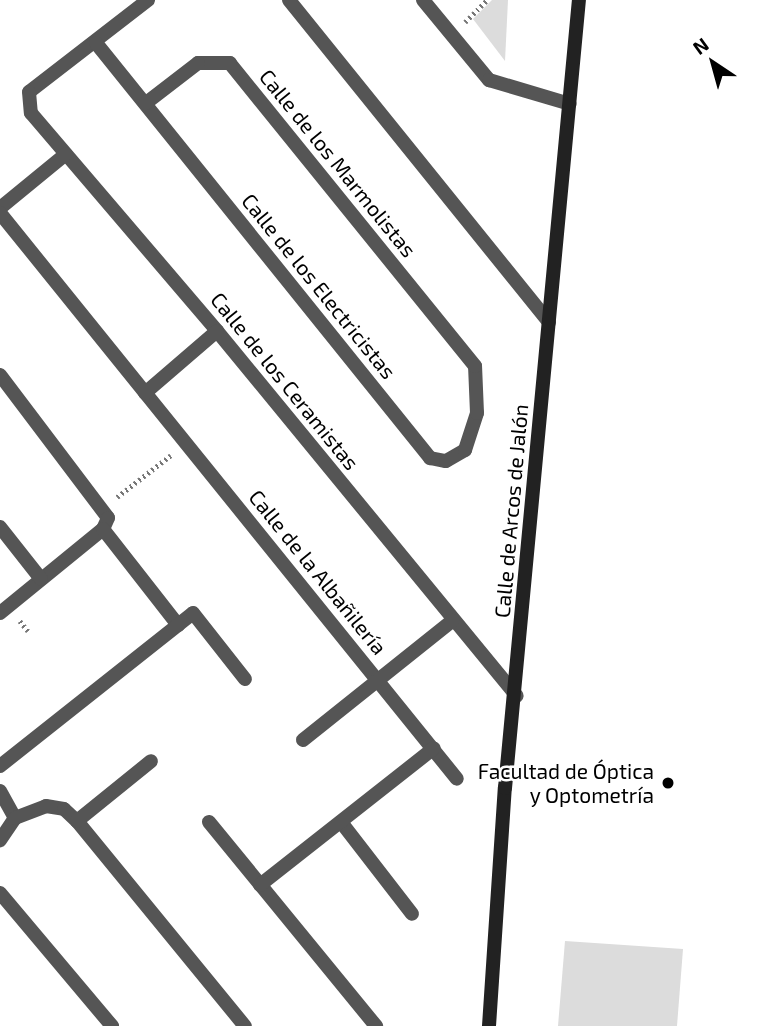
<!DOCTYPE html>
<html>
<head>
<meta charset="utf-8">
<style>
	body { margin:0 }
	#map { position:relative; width:776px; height:1026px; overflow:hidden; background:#fff; font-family:"Exo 2",sans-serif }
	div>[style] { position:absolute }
	.green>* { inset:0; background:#dcdcdc }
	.path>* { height:4.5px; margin-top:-2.25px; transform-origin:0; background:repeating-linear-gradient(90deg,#777 0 2px,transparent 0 5.5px) }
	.street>* { height:14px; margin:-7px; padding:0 7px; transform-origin:7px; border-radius:7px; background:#555 }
	.secondary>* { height:14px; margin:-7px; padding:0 7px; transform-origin:7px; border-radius:7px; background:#222 }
	.dots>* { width:19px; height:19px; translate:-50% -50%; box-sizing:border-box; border:4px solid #fff; border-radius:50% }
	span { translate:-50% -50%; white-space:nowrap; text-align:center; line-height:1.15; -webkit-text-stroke:5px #fff; paint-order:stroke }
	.street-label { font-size:21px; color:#000 }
	.poi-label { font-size:21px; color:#000 }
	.right { translate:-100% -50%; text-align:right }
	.north { position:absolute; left:678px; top:28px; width:70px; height:70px; -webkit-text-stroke:5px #fff; paint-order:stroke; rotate:324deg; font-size:19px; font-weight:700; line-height:28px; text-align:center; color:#000 }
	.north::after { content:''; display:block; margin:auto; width:24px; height:32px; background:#000; clip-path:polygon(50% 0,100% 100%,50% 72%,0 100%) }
</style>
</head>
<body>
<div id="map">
	<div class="green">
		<div style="clip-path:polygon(492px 0,508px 0,505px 61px,473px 19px)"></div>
		<div style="clip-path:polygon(565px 941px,683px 949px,677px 1026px,558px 1026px)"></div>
	</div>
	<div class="path">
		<div style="left:465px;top:22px;width:31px;rotate:-45deg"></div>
		<div style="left:117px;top:497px;width:68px;rotate:-37.9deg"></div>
		<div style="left:20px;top:621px;width:13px;rotate:51deg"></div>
	</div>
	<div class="street">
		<div style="left:148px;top:0;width:150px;rotate:142.3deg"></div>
		<div style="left:29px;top:92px;width:21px;rotate:85deg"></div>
		<div style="left:31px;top:113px;width:287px;rotate:49.5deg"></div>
		<div style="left:217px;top:331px;width:472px;rotate:50.6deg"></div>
		<div style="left:289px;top:0;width:414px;rotate:51.1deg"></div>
		<div style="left:423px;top:0;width:104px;rotate:50.5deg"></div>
		<div style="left:489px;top:80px;width:84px;rotate:16.5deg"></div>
		<div style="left:96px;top:43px;width:533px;rotate:51.17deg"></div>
		<div style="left:430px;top:458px;width:16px;rotate:11deg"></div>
		<div style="left:446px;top:461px;width:22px;rotate:-30deg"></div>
		<div style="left:465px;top:450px;width:39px;rotate:-72deg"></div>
		<div style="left:477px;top:413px;width:47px;rotate:-92.4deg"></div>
		<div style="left:475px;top:366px;width:390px;rotate:-129deg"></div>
		<div style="left:230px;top:63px;width:32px;rotate:180deg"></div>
		<div style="left:198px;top:63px;width:66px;rotate:142.4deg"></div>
		<div style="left:0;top:208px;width:85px;rotate:-39.3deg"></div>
		<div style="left:0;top:213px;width:727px;rotate:51.08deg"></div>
		<div style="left:0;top:375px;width:179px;rotate:52.9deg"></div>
		<div style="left:108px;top:518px;width:12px;rotate:114deg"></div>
		<div style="left:103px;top:529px;width:133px;rotate:140.8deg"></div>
		<div style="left:145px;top:393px;width:95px;rotate:-40.7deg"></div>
		<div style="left:0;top:527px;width:66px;rotate:51.7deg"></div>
		<div style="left:103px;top:529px;width:122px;rotate:52deg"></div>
		<div style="left:303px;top:740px;width:191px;rotate:-38.6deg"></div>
		<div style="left:0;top:766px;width:246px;rotate:-38.4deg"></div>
		<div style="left:193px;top:613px;width:84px;rotate:51.8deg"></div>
		<div style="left:0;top:791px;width:31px;rotate:61deg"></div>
		<div style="left:15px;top:818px;width:27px;rotate:124deg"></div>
		<div style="left:15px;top:818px;width:33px;rotate:-21deg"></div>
		<div style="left:46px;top:806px;width:18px;rotate:9deg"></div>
		<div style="left:64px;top:809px;width:18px;rotate:43deg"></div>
		<div style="left:77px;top:821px;width:265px;rotate:50.7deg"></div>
		<div style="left:77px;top:821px;width:95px;rotate:-39deg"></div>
		<div style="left:209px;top:822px;width:264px;rotate:50.7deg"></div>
		<div style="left:341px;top:822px;width:116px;rotate:52.3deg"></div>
		<div style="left:260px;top:885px;width:221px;rotate:-38.2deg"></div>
		<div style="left:0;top:893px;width:174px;rotate:49.9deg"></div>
	</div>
	<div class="secondary">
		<div style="left:489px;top:1026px;width:239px;rotate:-86.2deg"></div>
		<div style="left:505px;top:788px;width:791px;rotate:-84.64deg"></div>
	</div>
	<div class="dots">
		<div style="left:668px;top:783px;background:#000"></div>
	</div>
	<div class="street-label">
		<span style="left:338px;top:163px;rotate:51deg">Calle de los Marmolistas</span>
		<span style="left:319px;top:286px;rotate:51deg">Calle de los Electricistas</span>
		<span style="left:285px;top:381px;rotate:51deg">Calle de los Ceramistas</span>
		<span style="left:511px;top:511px;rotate:-85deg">Calle de Arcos de Jalón</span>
		<span style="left:318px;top:572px;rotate:51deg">Calle de la Albañilería</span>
	</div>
	<div class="poi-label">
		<span class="right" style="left:654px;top:783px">Facultad de Óptica<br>y Optometría</span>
	</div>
	<div class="north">N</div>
</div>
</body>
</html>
